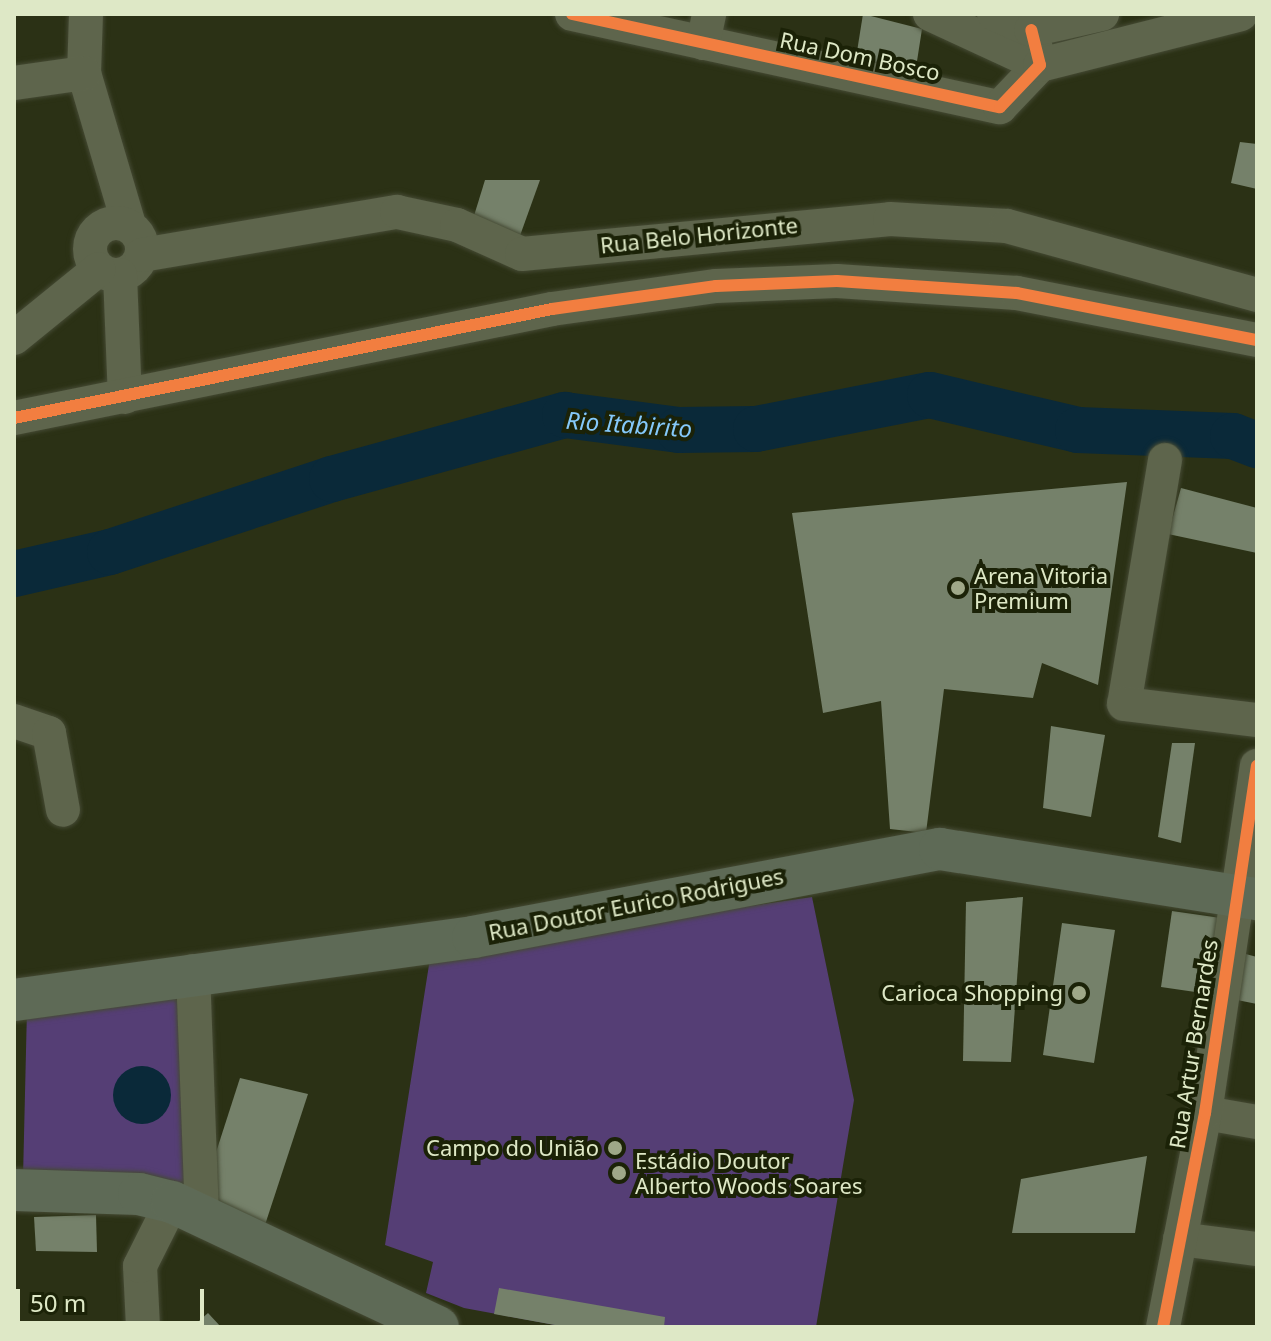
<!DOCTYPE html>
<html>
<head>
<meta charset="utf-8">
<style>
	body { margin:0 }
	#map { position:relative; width:1271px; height:1341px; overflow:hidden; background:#2b3115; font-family:"Noto Sans",sans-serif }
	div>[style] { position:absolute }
	.green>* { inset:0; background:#553e75 }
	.water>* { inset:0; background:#0a2939 }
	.round { border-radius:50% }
	.river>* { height:46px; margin:-23px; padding:0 23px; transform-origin:23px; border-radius:23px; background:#0a2939 }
	.building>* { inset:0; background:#75816a }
	.roads { filter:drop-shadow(0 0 2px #454a34) drop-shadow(0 0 2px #454a34) }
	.minor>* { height:34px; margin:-17px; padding:0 17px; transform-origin:17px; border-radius:17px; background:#5e654c }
	.minor>.ring { margin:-17px; padding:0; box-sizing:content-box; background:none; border:34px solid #5e654c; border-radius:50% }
	.major>* { height:42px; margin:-21px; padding:0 21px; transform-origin:21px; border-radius:21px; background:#5e6a56 }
	.cycleway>* { height:12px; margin:-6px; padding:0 6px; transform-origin:6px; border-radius:6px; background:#f27e40 }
	.dots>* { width:22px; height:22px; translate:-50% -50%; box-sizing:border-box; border:4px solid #1b2207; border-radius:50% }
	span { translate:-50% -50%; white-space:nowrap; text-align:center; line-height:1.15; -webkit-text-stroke:8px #1b2207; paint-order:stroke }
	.street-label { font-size:22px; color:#dee8c6 }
	.poi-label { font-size:22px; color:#dee8c6 }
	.left { translate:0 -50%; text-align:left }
	.right { translate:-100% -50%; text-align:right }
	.water-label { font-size:24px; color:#85c9fa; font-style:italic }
	.frame { position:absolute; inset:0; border:16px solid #dee8c6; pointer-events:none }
	.scale { position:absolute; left:16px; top:1289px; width:188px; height:36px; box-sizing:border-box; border:4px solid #dee8c6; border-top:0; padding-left:10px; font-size:24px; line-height:28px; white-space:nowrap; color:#dee8c6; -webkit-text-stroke:6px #1b2207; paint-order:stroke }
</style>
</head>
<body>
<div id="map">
	<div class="green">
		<div style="clip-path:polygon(812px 897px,854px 1100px,816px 1327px,566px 1327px,464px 1308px,426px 1293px,433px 1262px,385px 1245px,431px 952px)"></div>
		<div style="clip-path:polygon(191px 985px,197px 1194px,23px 1178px,27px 1009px)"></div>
	</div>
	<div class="water">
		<div class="round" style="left:113px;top:1066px;width:58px;height:58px"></div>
	</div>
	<div class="river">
		<div style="left:14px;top:574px;width:98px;rotate:-12.9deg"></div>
		<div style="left:110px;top:552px;width:234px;rotate:-18.2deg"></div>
		<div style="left:332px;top:479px;width:242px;rotate:-15.4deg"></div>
		<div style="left:565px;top:415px;width:115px;rotate:7.5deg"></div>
		<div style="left:679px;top:430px;width:77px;rotate:-0.7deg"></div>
		<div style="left:756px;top:429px;width:177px;rotate:-11.1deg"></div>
		<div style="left:930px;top:395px;width:152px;rotate:13.3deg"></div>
		<div style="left:1078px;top:430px;width:155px;rotate:2.2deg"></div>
		<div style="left:1233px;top:436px;width:26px;rotate:21deg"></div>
	</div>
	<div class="building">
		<div style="clip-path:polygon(863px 14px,922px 29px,915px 74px,855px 64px)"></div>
		<div style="clip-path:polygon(1240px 142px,1257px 144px,1257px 189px,1231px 183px)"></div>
		<div style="clip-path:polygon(485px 180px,540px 180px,517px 244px,473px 219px)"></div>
		<div style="clip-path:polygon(1127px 482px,1098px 685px,1042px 663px,1033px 698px,944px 689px,926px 833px,890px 829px,881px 701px,823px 713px,792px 513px)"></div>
		<div style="clip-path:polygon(1181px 488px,1257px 508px,1257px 553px,1168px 534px)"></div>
		<div style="clip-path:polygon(1051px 726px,1105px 735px,1091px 817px,1043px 808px)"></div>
		<div style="clip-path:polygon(1172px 743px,1195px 743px,1181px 843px,1158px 837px)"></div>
		<div style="clip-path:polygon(1023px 897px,1011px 1062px,963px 1061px,966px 902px)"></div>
		<div style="clip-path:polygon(1172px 911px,1221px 918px,1209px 994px,1161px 987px)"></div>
		<div style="clip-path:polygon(1062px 923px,1115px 930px,1094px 1063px,1043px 1055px)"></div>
		<div style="clip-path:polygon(1242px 953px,1257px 957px,1257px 1004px,1237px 1000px)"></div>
		<div style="clip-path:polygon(240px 1078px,308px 1094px,262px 1234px,208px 1206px,209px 1174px)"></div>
		<div style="clip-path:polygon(1147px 1156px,1135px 1233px,1012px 1233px,1021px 1179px)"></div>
		<div style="clip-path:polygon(96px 1215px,97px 1252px,36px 1251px,34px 1217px)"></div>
		<div style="clip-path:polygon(499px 1288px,665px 1317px,664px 1327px,566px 1327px,494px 1314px)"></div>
		<div style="clip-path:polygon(208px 1313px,221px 1327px,192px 1327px)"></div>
	</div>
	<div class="roads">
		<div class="minor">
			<div style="left:86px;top:14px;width:59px;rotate:91.9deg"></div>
			<div style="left:84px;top:73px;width:159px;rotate:73.5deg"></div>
			<div style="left:572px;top:14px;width:438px;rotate:12.3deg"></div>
			<div style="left:1000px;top:107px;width:58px;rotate:-46.4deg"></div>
			<div style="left:1040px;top:65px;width:36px;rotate:-104deg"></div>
			<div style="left:930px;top:14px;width:121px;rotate:24.9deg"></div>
			<div style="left:1040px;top:65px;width:207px;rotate:-14.2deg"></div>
			<div style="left:994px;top:14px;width:40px;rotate:23.4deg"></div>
			<div style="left:1031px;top:30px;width:73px;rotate:-12.7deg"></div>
			<div style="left:703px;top:43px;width:30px;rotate:-78deg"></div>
			<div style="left:14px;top:83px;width:71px;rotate:-8.1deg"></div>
			<div class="ring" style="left:90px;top:223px;width:18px;height:18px"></div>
			<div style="left:142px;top:255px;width:259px;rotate:-9.6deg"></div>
			<div style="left:397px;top:212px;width:61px;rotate:12.2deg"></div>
			<div style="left:457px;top:225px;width:71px;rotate:24deg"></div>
			<div style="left:522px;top:254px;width:370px;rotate:-5.4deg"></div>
			<div style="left:890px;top:219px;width:117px;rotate:3.4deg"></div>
			<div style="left:1007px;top:226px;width:259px;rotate:15.4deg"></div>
			<div style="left:120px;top:275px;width:122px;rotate:87.7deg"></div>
			<div style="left:14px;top:338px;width:109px;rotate:-39.1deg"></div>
			<div style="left:14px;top:418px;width:549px;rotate:-11.45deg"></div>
			<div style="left:552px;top:309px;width:166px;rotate:-8deg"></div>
			<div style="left:716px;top:286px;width:121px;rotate:-2.4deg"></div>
			<div style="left:837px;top:281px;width:180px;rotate:3.8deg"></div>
			<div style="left:1017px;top:293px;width:245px;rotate:11.1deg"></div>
			<div style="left:1165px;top:460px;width:247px;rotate:99.5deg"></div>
			<div style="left:1124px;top:704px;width:134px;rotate:6.9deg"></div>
			<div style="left:14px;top:721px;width:37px;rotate:19deg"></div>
			<div style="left:49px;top:733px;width:78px;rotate:79.7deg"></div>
			<div style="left:193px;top:971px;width:243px;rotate:87.9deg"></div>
			<div style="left:1205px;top:1113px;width:53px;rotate:9.8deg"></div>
			<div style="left:1180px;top:1239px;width:78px;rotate:7.4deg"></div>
			<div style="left:143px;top:1327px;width:61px;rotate:-92.8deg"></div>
			<div style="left:140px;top:1266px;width:72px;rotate:-63.4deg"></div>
			<div style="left:1163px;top:1327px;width:218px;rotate:-78.9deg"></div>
			<div style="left:1205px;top:1113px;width:351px;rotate:-81.5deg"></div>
		</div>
		<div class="major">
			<div style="left:14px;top:1000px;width:463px;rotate:-7.8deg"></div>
			<div style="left:473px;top:937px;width:475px;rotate:-10.7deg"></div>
			<div style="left:940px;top:849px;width:321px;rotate:9deg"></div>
			<div style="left:14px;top:1190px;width:125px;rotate:1.8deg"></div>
			<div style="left:139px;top:1194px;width:34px;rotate:14deg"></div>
			<div style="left:172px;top:1202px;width:294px;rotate:25.2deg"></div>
		</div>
	</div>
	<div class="cycleway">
		<div style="left:572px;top:14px;width:438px;rotate:12.3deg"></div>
		<div style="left:1000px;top:107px;width:58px;rotate:-46.4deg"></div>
		<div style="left:1040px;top:65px;width:36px;rotate:-104deg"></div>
		<div style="left:14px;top:418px;width:549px;rotate:-11.45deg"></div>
		<div style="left:552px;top:309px;width:166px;rotate:-8deg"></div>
		<div style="left:716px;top:286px;width:121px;rotate:-2.4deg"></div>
		<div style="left:837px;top:281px;width:180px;rotate:3.8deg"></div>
		<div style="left:1017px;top:293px;width:245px;rotate:11.1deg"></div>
		<div style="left:1163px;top:1327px;width:218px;rotate:-78.9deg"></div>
		<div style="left:1205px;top:1113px;width:351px;rotate:-81.5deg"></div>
	</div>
	<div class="dots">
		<div style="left:958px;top:588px;background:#9fa888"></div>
		<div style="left:1079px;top:993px;background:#9fa888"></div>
		<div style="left:615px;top:1148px;background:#9fa888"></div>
		<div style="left:619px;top:1173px;background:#9fa888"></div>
	</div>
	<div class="street-label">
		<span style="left:860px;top:56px;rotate:12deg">Rua Dom Bosco</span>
		<span style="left:699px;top:235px;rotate:-6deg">Rua Belo Horizonte</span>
		<span style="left:636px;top:904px;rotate:-11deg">Rua Doutor Eurico Rodrigues</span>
		<span style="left:1193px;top:1044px;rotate:-81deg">Rua Artur Bernardes</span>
	</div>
	<div class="poi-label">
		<span class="left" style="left:974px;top:588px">Arena Vitoria<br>Premium</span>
		<span class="right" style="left:1063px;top:993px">Carioca Shopping</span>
		<span class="right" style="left:599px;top:1148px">Campo do União</span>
		<span class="left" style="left:635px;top:1173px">Estádio Doutor<br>Alberto Woods Soares</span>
	</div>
	<div class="water-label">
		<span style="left:629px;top:424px;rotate:4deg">Rio Itabirito</span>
	</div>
	<div class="frame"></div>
	<div class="scale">50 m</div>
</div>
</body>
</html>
